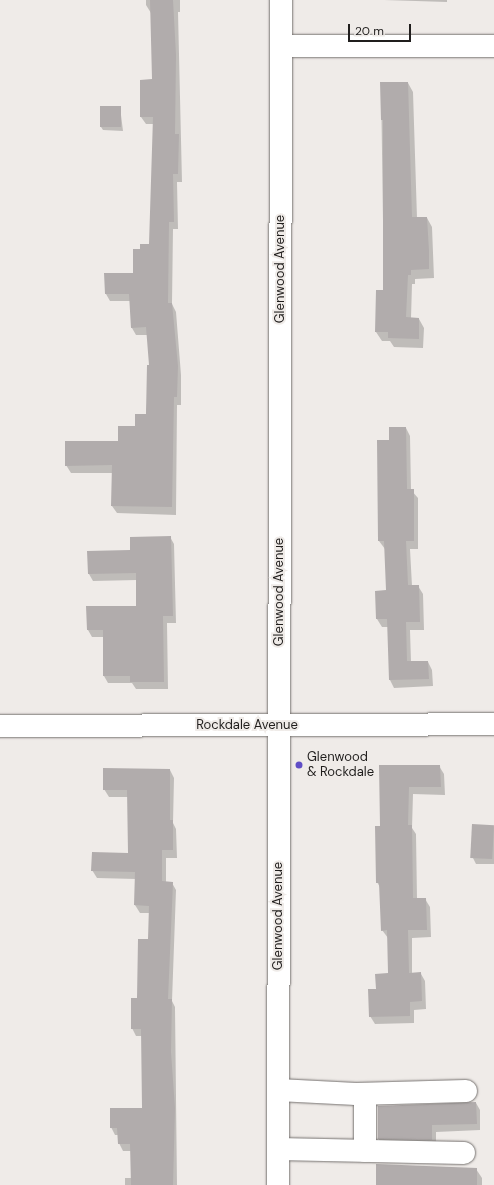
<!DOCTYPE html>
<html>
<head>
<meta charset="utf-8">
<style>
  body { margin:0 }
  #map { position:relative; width:494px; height:1185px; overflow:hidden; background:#efebe8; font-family:"DM Sans",sans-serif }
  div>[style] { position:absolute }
  .shadow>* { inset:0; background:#0003 }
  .building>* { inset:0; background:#b1acac; transform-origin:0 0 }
  .roads { filter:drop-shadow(0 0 1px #767270) drop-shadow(0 0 1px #767270) }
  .minor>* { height:22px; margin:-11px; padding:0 11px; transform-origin:11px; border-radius:11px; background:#fff }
  .dots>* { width:11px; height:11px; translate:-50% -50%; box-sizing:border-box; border:2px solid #efebe8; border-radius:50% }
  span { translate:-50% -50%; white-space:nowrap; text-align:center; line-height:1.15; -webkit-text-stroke:4px #efebe8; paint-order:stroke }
  .street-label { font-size:13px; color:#201e1d }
  .poi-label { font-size:13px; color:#201e1d }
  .left { translate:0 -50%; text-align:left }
  .scale { position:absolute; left:348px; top:24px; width:63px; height:18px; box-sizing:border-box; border:2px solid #201e1d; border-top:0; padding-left:5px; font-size:12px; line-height:14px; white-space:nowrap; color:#201e1d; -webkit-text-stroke:3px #efebe8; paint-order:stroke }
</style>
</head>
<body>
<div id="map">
  <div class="shadow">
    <i style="clip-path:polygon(146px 0,180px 0,180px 12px,178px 12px,182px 182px,177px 182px,178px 229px,173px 229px,172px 304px,176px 312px,181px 375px,181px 405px,177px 405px,176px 515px,117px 513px,112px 506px,113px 473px,71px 473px,66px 465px,119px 442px,146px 415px,150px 366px,148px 335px,136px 335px,132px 328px,130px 301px,110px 301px,106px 294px,134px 274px,141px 250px,150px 245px,154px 124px,146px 124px,141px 117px,153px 80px,151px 13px,146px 5px)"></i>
    <i style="clip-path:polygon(384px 0,447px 0,447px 2px)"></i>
    <i style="clip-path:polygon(381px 83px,408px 83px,413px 92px,417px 218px,427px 218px,432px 227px,434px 278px,415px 279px,415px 284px,412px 284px,411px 318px,419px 319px,424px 328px,423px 348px,394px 347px,390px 341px,382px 341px,376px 332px,384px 291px)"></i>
    <i style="clip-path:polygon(120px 107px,123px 131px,103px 130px,101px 127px)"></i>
    <i style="clip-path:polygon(406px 428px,410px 436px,411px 490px,418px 498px,418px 549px,410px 549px,412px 586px,418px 586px,423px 594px,424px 630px,410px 630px,411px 662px,428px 662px,432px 670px,433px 686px,394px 688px,390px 680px,388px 627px,382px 627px,377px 619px,387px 591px,385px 549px,379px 541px,390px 441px)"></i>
    <i style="clip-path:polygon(170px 537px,174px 544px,176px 623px,167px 623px,168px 689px,136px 689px,132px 683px,108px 683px,104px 676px,104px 637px,92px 637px,88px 630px,137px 607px,137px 580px,93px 581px,89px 574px,131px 551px)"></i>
    <i style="clip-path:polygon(380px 766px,439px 766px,444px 774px,445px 795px,413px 794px,412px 828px,416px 834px,417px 899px,425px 899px,430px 907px,431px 937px,412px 938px,412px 974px,421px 974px,425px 981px,426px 1009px,414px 1010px,414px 1023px,375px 1024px,370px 1016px,377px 990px,389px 974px,388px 938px,382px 930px,381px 889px,377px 882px,381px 827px)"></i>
    <i style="clip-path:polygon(170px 770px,174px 778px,173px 823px,176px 829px,177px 858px,166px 858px,166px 882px,172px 883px,176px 890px,172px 1001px,175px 1007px,177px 1185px,125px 1185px,125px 1178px,131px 1178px,131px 1151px,123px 1151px,119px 1143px,119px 1135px,115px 1135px,111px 1127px,143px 1109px,143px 1036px,136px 1036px,132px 1028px,149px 940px,150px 913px,140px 913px,135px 905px,136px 879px,97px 878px,92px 870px,129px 854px,128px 797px,109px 797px,104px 789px)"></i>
    <i style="clip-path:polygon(494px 826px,494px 864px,476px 864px,473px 858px)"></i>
    <i style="clip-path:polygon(476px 1103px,480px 1110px,480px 1130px,436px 1132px,436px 1146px,382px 1145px,378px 1138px)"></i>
    <i style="clip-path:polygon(476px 1169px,482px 1178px,482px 1185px,377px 1185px)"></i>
  </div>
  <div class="building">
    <i style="clip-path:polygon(150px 0,173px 0,176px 55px,175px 134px,179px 134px,178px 174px,173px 174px,174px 222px,169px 222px,168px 303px,172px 303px,178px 366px,177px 397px,174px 397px,172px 507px,111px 506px,112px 465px,65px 466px,65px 441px,118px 441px,118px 426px,135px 426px,135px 414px,146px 414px,147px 365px,149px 365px,146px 327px,131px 328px,129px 294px,105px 294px,104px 273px,133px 273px,133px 249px,140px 249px,140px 244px,149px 244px,153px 117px,140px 117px,140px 80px,152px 79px)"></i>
    <i style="clip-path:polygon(380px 82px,408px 82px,412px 217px,427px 217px,429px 251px,429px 269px,411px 270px,411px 275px,408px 275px,406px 317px,419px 318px,419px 339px,388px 338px,388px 332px,375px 332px,376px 290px,383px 290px,383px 120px,381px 120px)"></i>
    <i style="left:100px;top:106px;width:21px;height:21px"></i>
    <i style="clip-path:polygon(389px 427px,406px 427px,407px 489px,414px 489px,414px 541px,406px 541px,408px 585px,419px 585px,420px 622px,406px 622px,407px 661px,428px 661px,429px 679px,389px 680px,387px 619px,376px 619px,375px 591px,386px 590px,384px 541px,378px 541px,377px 440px,389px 440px)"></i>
    <i style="clip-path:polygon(171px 536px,173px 616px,163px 616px,164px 682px,130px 682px,130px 676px,103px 676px,103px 630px,87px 630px,86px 606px,136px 606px,136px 573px,88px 574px,87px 551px,130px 550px,130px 537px)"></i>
    <i style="clip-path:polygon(379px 765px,440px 765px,441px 787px,409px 787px,408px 825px,412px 825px,413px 898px,426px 898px,427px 930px,408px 930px,409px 973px,421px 972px,422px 1001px,410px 1002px,410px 1016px,369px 1017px,368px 989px,376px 989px,375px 974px,388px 973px,387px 930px,381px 931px,379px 883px,376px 883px,375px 826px,380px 826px)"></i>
    <i style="clip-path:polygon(103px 768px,170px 769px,170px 820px,173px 820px,173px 850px,162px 850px,162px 881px,173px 882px,168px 999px,172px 999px,171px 1052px,175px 1108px,173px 1185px,131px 1185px,130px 1144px,118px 1144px,117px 1128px,110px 1128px,110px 1108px,142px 1108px,141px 1029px,131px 1029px,131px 998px,137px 998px,138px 939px,148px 939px,149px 906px,134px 905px,135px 872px,91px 871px,92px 852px,128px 853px,127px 790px,103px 790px)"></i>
    <i style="left:472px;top:824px;width:22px;height:34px;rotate:3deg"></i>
    <i style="clip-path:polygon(476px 1102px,477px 1124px,432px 1125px,432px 1140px,378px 1139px,378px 1106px)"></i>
    <i style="clip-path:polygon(376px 1164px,477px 1168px,477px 1185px,376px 1185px)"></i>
  </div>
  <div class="roads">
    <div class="minor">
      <i style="left:281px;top:46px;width:213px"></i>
      <i style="left:0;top:726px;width:494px;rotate:-0.2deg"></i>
      <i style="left:278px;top:1090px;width:78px;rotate:2.9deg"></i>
      <i style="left:356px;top:1094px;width:110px;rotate:-1.6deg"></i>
      <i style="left:278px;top:1149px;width:186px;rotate:1.2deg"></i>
      <i style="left:365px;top:1151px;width:57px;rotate:-90deg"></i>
      <i style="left:278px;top:1185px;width:1185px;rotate:-89.85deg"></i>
    </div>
  </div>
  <div class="dots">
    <i style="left:299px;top:765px;background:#604ec6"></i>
  </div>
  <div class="street-label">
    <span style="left:280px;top:269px;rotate:-90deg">Glenwood Avenue</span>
    <span style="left:279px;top:592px;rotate:-90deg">Glenwood Avenue</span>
    <span style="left:247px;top:725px">Rockdale Avenue</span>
    <span style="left:278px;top:916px;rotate:-90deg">Glenwood Avenue</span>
  </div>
  <div class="poi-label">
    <span class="left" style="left:307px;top:765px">Glenwood<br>&amp; Rockdale</span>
  </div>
  <div class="scale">20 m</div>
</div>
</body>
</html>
